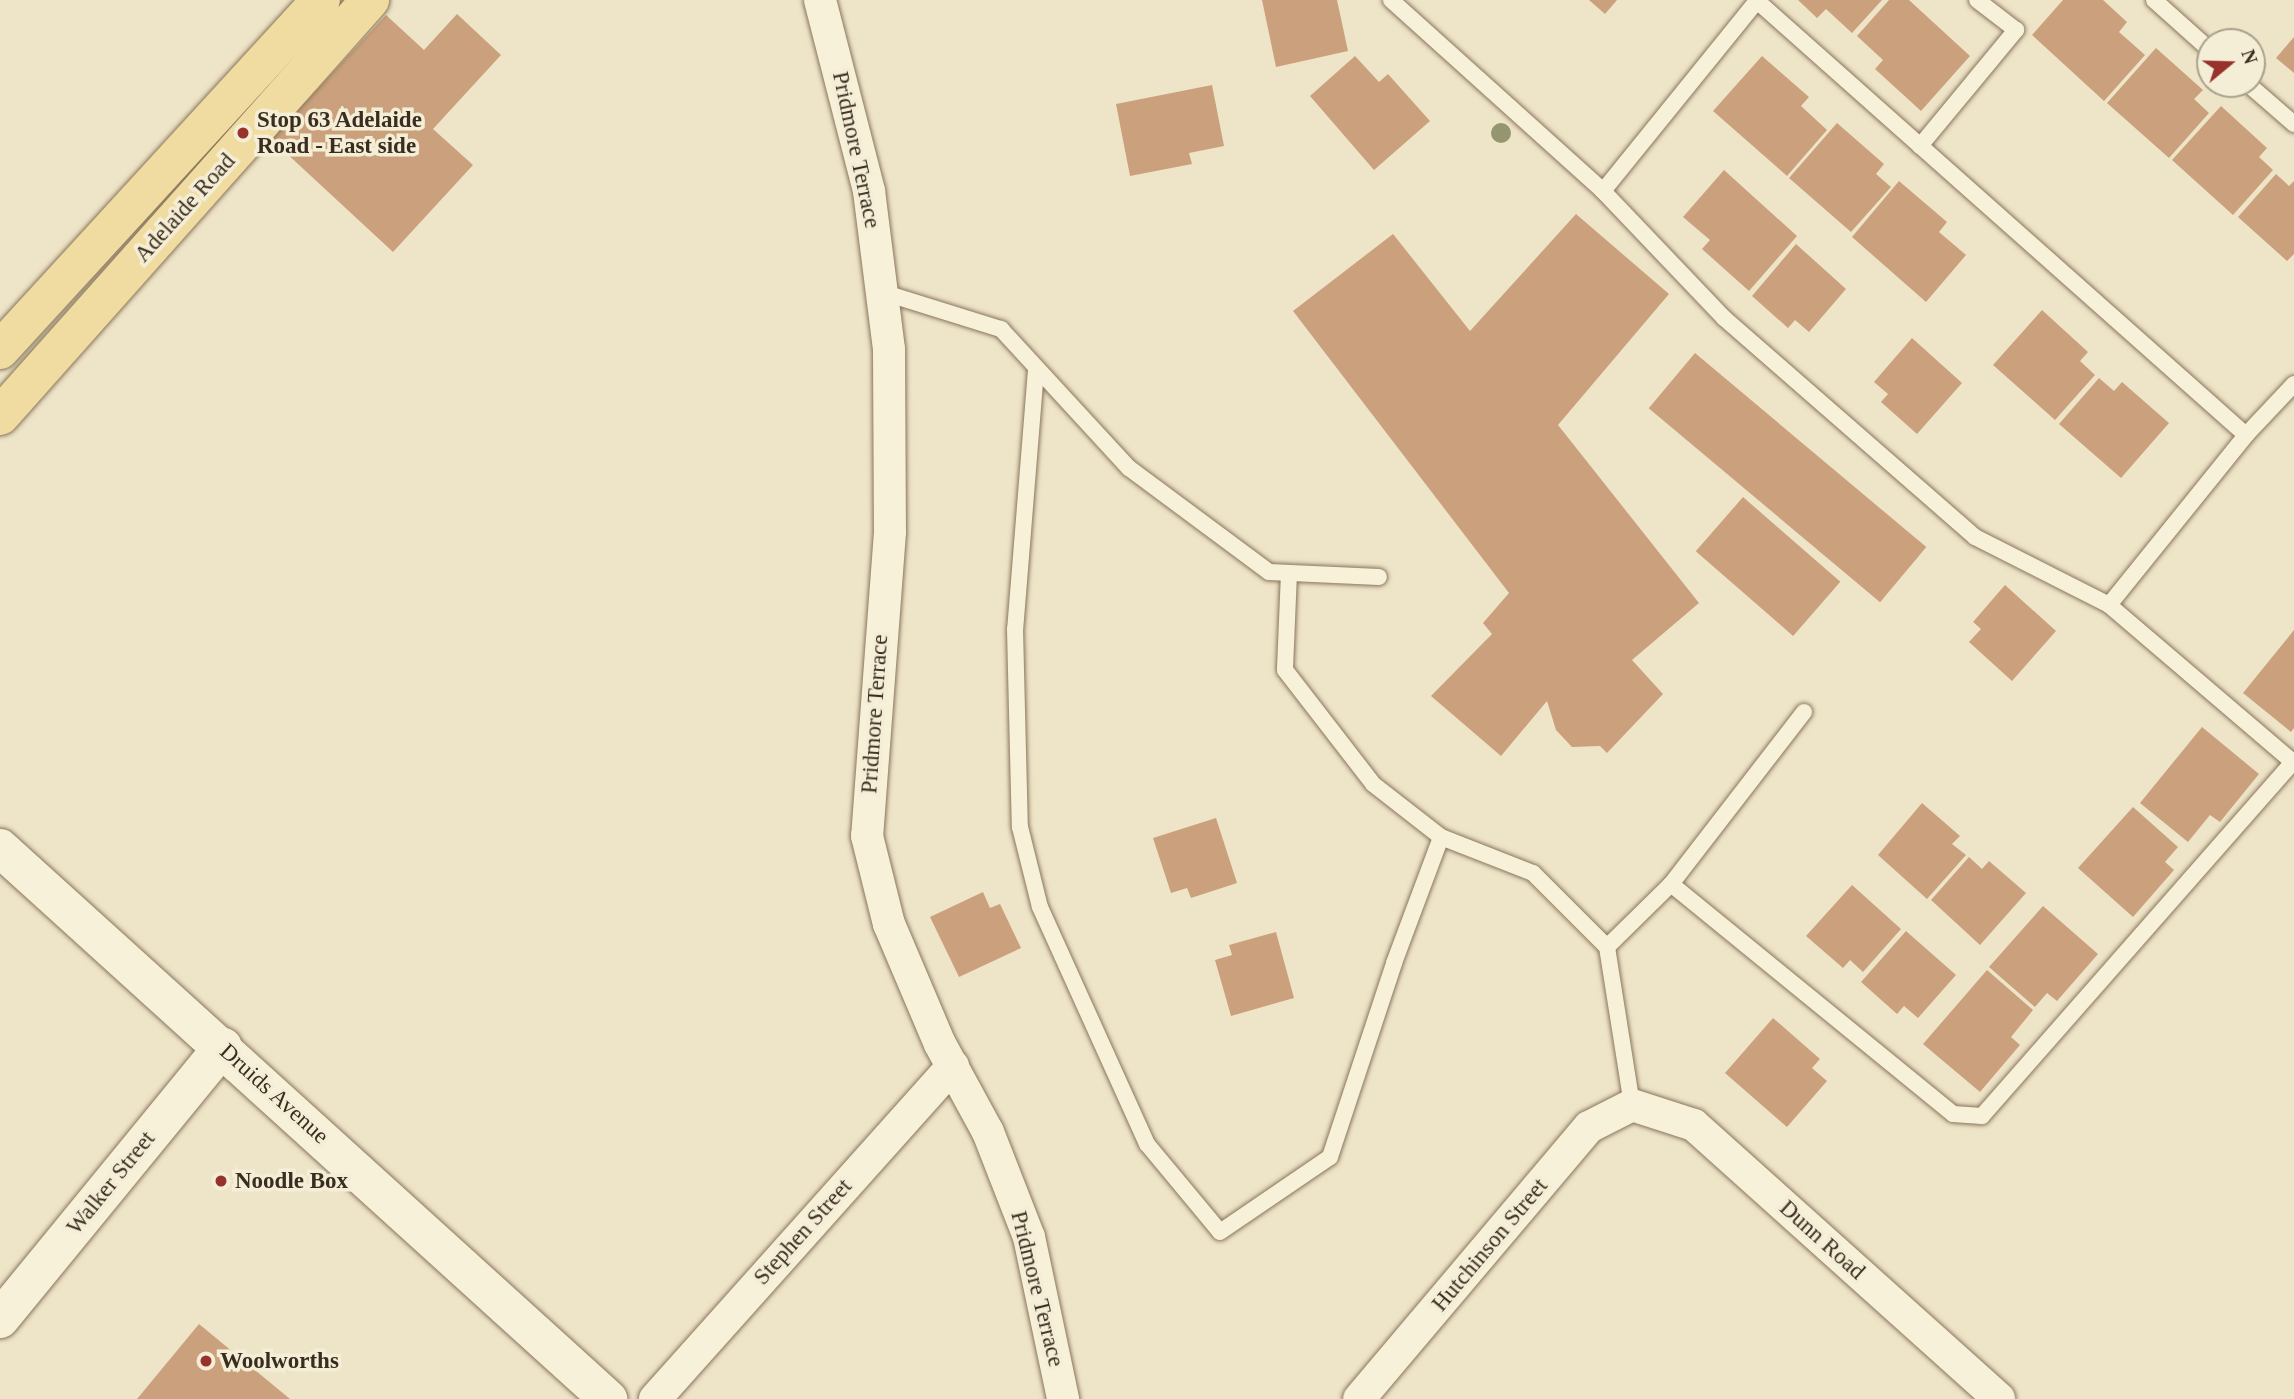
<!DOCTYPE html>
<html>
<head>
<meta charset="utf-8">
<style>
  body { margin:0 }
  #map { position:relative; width:2294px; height:1399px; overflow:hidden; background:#eee4c7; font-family:"Times New Roman",serif }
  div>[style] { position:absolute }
  .building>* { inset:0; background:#cba17d; transform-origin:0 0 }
  .roads { filter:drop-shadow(0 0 2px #89765c) drop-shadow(0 0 2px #89765c) }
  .service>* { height:16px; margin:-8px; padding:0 8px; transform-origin:8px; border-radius:8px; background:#f8f1da }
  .minor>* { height:32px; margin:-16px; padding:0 16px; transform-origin:16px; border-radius:16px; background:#f8f1da }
  .tertiary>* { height:38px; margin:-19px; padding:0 19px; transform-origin:19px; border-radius:19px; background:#f8f1da }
  .primary>* { height:38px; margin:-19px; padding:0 19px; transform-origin:19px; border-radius:19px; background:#f0dba0 }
  .trees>* { width:20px; height:20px; margin:-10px; border-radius:50%; background:#93966f }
  .dots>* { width:19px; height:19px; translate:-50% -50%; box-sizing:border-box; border:4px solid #f5eed6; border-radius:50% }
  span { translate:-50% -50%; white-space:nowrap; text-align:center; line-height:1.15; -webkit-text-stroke:7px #f5eed6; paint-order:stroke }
  .poi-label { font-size:23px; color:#3a2d20; font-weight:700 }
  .left { translate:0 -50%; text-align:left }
  .street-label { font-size:23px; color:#3a2d20 }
  .north { position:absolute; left:2196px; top:28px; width:70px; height:70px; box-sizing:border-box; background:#f5eed6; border:2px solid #aaa18d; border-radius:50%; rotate:71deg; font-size:19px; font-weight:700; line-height:28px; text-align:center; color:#3a2d20 }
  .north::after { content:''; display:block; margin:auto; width:24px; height:32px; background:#97322d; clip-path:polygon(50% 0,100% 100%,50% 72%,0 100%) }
</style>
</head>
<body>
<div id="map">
  <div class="building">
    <i style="clip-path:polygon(1262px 0,1337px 0,1348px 51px,1276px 67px)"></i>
    <i style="clip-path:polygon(1589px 0,1617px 0,1605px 14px)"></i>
    <i style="clip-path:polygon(1798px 0,1882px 0,1852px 33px,1826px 9px,1817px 18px)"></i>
    <i style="clip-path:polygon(1889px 0,1909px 0,1970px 56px,1921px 111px,1875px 69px,1883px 60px,1857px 36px)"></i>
    <i style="clip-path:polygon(2063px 0,2103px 0,2127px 22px,2119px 32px,2145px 55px,2104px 101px,2032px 35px)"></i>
    <i style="clip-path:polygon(457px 14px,501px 55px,433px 129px,473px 165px,393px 252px,271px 139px,386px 15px,424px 50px)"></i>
    <i style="clip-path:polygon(2294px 37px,2294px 73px,2276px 58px)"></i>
    <i style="clip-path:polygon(2156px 48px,2203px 90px,2194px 99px,2209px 113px,2169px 158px,2107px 103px)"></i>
    <i style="clip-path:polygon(1355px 56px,1379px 82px,1388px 74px,1430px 121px,1374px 170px,1310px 96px)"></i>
    <i style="clip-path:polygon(1762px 56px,1809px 97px,1801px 106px,1827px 130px,1787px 176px,1713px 111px)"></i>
    <i style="clip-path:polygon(1212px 85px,1224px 146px,1189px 153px,1192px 164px,1130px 176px,1116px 104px)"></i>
    <i style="clip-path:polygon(2221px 106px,2267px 148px,2259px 157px,2273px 170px,2233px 215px,2172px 160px)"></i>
    <i style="clip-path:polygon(1837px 123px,1884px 164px,1876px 174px,1891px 187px,1851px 232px,1789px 178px)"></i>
    <i style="clip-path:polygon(1724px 170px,1797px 236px,1749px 291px,1702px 249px,1710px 240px,1683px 217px)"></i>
    <i style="clip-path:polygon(2276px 174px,2289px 186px,2294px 181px,2294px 254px,2287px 261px,2238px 217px)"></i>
    <i style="clip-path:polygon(1899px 181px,1947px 222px,1939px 232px,1966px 255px,1926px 302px,1852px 237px)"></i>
    <i style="clip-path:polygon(1576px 214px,1669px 294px,1558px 425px,1699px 603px,1632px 660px,1663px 694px,1607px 753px,1600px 746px,1572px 747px,1556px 730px,1547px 701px,1501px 756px,1431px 696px,1492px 634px,1483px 623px,1509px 593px,1293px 311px,1393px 234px,1470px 331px)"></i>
    <i style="clip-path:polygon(1796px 244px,1846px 289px,1809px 332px,1795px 320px,1788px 328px,1752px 296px)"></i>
    <i style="clip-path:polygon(2042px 310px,2088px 352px,2080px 361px,2095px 375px,2055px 420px,1993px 365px)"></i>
    <i style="clip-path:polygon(1912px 338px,1962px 383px,1917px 434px,1881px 402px,1888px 394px,1874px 382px)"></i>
    <i style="left:1695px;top:353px;width:302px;height:72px;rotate:40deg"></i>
    <i style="clip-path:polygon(2099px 378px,2114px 391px,2122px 382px,2169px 423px,2121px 478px,2059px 424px)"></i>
    <i style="left:1743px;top:497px;width:129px;height:72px;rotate:41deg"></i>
    <i style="clip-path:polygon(2005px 585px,2056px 631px,2012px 681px,1969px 642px,1981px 629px,1973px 622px)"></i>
    <i style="clip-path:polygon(2294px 630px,2294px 728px,2291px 732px,2243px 693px)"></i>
    <i style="clip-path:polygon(2202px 727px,2259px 774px,2220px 822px,2210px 815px,2188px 842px,2140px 803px)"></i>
    <i style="clip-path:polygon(1922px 803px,1960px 836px,1952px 844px,1966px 855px,1927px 899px,1878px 855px)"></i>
    <i style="clip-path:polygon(2133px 807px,2178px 847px,2165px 862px,2174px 870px,2133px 917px,2078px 868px)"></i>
    <i style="clip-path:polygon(1216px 818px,1237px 883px,1191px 898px,1187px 888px,1171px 893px,1153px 838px)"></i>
    <i style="clip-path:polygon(1969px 857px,1982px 869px,1989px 861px,2026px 893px,1980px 945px,1931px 900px)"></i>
    <i style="clip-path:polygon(1852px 885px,1901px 929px,1863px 972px,1850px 960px,1843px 968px,1806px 936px)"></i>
    <i style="clip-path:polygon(983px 892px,990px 908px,1000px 904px,1021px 948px,959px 977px,930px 917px)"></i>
    <i style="clip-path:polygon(2043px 906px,2098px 954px,2057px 1001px,2047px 993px,2035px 1007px,1989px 967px)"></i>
    <i style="clip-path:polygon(1906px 931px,1956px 975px,1918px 1018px,1904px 1006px,1897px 1014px,1861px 982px)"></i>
    <i style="clip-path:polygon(1276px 932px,1294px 998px,1231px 1016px,1215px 960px,1232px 955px,1229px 945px)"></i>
    <i style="clip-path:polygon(1987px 970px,2033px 1010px,2011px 1037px,2020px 1045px,1980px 1092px,1923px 1044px)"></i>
    <i style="clip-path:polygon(1773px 1018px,1820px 1059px,1812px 1068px,1827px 1081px,1787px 1127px,1725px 1073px)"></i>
    <i style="clip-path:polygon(199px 1324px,290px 1399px,137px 1399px)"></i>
  </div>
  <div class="roads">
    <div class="service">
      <i style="left:1391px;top:0;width:285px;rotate:42deg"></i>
      <i style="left:1603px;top:191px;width:175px;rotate:46.4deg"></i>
      <i style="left:1724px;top:318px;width:333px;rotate:41.1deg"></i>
      <i style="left:1975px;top:537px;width:150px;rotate:26.9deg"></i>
      <i style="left:2109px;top:605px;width:242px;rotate:40.5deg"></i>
      <i style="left:1756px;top:0;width:655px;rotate:41.6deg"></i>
      <i style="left:2154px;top:0;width:75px;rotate:41.8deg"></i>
      <i style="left:2248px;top:84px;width:61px;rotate:41deg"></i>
      <i style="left:1920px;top:146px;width:151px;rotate:-50.4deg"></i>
      <i style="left:2016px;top:30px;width:49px;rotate:-142.4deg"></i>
      <i style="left:1603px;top:191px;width:245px;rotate:-51deg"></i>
      <i style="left:882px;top:292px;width:125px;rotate:17.3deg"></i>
      <i style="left:1001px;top:329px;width:189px;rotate:47.4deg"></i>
      <i style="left:1129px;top:468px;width:174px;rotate:36.6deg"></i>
      <i style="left:1269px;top:572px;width:110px;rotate:2.6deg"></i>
      <i style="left:1036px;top:370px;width:260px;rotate:94.6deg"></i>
      <i style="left:1015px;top:629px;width:198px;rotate:88.6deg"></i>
      <i style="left:1020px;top:827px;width:82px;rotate:76deg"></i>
      <i style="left:1040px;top:907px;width:260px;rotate:65.7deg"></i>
      <i style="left:1147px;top:1144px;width:114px;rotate:50.3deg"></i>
      <i style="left:1220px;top:1232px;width:133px;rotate:-34.3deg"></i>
      <i style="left:1330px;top:1157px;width:204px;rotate:-71.7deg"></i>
      <i style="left:1394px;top:963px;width:134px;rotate:-69.5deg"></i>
      <i style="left:1289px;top:573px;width:97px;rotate:92.4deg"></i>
      <i style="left:1285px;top:670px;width:144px;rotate:52.3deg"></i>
      <i style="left:1373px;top:784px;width:86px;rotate:37.9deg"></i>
      <i style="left:1441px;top:837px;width:99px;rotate:21.4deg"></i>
      <i style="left:1533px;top:873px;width:105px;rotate:45deg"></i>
      <i style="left:2109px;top:605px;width:218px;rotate:-51.1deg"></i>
      <i style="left:2246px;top:435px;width:70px;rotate:-46.7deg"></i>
      <i style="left:1804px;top:712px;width:217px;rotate:127.7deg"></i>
      <i style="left:1671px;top:884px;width:364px;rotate:39.2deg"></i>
      <i style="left:1953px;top:1114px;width:29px;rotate:4deg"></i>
      <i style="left:1982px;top:1116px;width:473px;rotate:-48.7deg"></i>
      <i style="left:1632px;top:1105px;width:160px;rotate:-99deg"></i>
      <i style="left:1607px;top:947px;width:90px;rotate:-44.5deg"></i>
    </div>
    <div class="minor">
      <i style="left:820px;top:0;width:197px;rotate:75.6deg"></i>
      <i style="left:869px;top:191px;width:159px;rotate:82.8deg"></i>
      <i style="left:889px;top:349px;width:183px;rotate:89.7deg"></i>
      <i style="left:890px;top:532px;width:305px;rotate:94.3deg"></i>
      <i style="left:867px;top:836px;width:91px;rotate:76deg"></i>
      <i style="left:889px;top:924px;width:130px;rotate:67deg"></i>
      <i style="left:940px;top:1044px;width:100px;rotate:61.4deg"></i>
      <i style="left:988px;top:1132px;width:113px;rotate:68.7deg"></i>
      <i style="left:1029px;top:1237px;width:166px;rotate:78.1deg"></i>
      <i style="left:655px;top:1399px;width:447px;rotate:-48.2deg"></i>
      <i style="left:1359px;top:1399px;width:356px;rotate:-49.8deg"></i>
      <i style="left:1589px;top:1127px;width:48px;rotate:-27.1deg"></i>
      <i style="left:1632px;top:1105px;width:65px;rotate:17.9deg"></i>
      <i style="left:1694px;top:1125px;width:410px;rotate:41.9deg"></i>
    </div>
    <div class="tertiary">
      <i style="left:0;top:848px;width:821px;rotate:42.18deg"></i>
      <i style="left:0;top:1319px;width:352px;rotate:-50.7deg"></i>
    </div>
    <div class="primary">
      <i style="left:0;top:350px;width:475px;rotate:-47.5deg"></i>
      <i style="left:0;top:416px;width:557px;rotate:-48.35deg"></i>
    </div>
  </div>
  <div class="trees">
    <i style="left:1501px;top:133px"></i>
  </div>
  <div class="dots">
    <i style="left:243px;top:133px;background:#97322d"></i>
    <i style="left:221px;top:1181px;background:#97322d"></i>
    <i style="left:206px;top:1361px;background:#97322d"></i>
  </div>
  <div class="poi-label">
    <span class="left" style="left:257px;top:133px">Stop 63 Adelaide<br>Road - East side</span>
    <span class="left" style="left:235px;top:1181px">Noodle Box</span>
    <span class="left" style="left:220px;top:1361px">Woolworths</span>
  </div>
  <div class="street-label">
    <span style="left:856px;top:150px;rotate:78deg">Pridmore Terrace</span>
    <span style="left:185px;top:208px;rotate:-48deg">Adelaide Road</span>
    <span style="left:875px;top:714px;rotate:-86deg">Pridmore Terrace</span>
    <span style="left:274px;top:1094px;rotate:42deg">Druids Avenue</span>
    <span style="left:111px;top:1183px;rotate:-51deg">Walker Street</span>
    <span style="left:803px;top:1232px;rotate:-48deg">Stephen Street</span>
    <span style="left:1822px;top:1240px;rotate:42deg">Dunn Road</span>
    <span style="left:1490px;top:1245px;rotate:-50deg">Hutchinson Street</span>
    <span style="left:1037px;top:1289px;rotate:76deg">Pridmore Terrace</span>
  </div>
  <div class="north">N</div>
</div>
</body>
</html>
